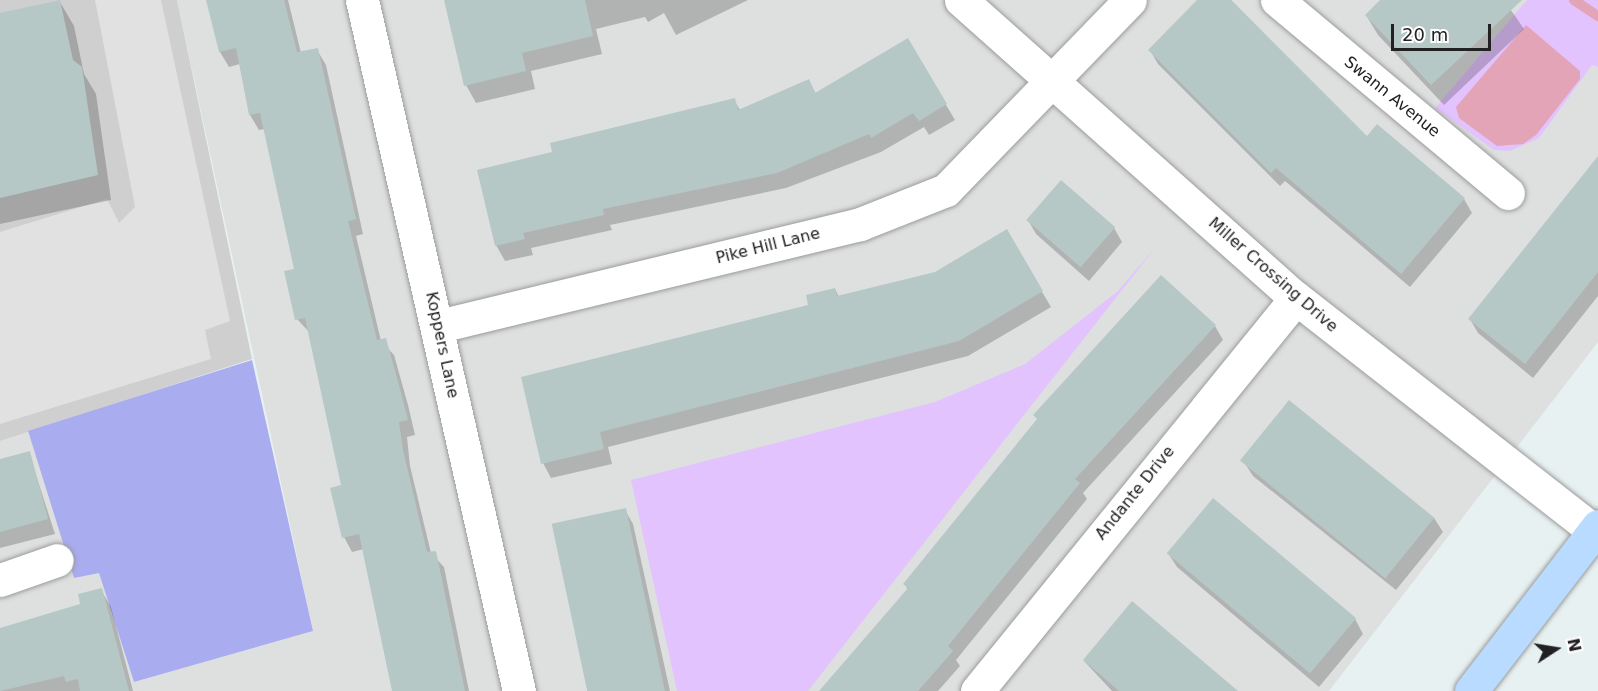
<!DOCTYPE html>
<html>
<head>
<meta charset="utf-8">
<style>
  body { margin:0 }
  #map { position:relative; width:1598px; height:691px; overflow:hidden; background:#e8f1f2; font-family:"DejaVu Sans",sans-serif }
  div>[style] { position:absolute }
  .residential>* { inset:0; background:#dee0df }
  .religious>* { inset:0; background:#cfcfcf }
  .grass>* { inset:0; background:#aaacf0 }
  .park>* { inset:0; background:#e3c3fe }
  .parking>* { inset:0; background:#e1e1e1 }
  .water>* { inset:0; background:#e3a4b8 }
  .shadow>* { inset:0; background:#0003 }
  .stream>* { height:10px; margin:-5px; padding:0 5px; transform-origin:5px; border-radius:5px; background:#e3a4b8 }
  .building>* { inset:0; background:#b6c8c6; transform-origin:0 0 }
  .roads { filter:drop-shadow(0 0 2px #9b9b9b) drop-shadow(0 0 2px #9b9b9b) }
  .minor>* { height:33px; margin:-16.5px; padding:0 16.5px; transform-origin:16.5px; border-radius:16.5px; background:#fff }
  .tertiary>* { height:33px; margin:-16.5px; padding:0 16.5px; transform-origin:16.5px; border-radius:16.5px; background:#fff }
  .secondary>* { height:33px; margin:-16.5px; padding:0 16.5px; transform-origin:16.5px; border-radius:16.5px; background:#b9dbff }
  span { translate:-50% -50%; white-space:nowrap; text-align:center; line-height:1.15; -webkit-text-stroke:4.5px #fff; paint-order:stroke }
  .street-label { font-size:16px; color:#212121 }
  .north { position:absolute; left:1526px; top:619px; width:60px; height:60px; -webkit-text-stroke:4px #fff; paint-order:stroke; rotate:78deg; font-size:16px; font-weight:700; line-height:24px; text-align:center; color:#212121 }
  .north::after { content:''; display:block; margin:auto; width:21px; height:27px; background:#212121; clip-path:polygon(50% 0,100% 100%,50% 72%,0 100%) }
  .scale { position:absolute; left:1391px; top:24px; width:100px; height:27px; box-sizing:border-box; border:3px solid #212121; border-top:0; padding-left:8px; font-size:18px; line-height:21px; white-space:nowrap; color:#212121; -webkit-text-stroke:4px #fff; paint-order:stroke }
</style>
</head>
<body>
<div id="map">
  <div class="residential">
    <i style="clip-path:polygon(177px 0,1598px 0,1598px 342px,1329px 691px,0 691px,0 441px,28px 431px,74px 577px,99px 572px,134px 682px,313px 631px)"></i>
  </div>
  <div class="religious">
    <i style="clip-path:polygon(0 0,177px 0,252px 359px,0 441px)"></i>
  </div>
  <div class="grass">
    <i style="clip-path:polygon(252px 360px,313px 631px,134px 682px,99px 573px,74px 578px,28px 431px)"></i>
  </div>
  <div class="park">
    <i style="clip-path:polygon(1527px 0,1598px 0,1598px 67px,1592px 65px,1539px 138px,1510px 151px,1494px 150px,1435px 108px)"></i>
    <i style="clip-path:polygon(1158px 244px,808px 691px,677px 691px,631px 480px,935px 402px,1025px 364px,1118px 291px)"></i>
  </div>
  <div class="parking">
    <i style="clip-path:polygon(95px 0,161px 0,230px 321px,205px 330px,211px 359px,0 424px,0 232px,107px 199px,119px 223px,135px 207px)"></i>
  </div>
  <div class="water">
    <i style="clip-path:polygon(1526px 25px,1580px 71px,1580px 79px,1536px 135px,1523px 144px,1497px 146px,1459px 118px,1456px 107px)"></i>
  </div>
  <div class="shadow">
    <i style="clip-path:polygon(208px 0,288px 0,301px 53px,317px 50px,326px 65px,363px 234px,356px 236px,381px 341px,394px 355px,408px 405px,415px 435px,407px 437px,410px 466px,431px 553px,444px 567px,469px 691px,393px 691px,364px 549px,352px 552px,344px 537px,343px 487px,310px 333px,297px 319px,296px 270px,265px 129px,259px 130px,250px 115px,240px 64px,229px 67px,220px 52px)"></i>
    <i style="clip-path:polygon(449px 0,748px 0,676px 35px,664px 13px,648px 22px,645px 17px,596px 29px,602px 54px,531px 71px,535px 89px,476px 103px,466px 85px)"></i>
    <i style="clip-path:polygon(1199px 0,1231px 0,1367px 138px,1464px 199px,1472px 213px,1410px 287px,1285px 181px,1280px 186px,1158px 64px,1150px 50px)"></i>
    <i style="clip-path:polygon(1382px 0,1504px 0,1524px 29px,1444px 105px,1378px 35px,1366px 15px)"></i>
    <i style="clip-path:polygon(60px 2px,74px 26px,84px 74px,96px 94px,111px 200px,0 224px,0 14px)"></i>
    <i style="clip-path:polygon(907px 40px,955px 120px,929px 135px,924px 127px,881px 152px,786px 188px,610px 225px,612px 230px,531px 248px,533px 255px,505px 261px,496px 245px,553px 153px,734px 100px,740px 110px,809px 81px,816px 94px)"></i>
    <i style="clip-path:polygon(1598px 159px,1598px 296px,1533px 378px,1478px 333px,1470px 319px)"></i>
    <i style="clip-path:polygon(1028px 220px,1114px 228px,1122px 242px,1089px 281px,1036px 234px)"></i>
    <i style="clip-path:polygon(1006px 231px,1051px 307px,968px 356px,608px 447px,612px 464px,551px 478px,543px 463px,835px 289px,839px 297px,936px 274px)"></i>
    <i style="clip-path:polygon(1215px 326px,1223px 340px,1083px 493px,1087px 499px,956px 660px,960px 666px,938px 691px,821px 691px,908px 590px,905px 584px,1038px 420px,1035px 415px)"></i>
    <i style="clip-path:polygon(29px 453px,55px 534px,0 548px,0 460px)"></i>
    <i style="clip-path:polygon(1244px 462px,1434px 518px,1443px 532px,1396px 590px,1253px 476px)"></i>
    <i style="clip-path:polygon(625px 510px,633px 524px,670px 691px,590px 691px)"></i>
    <i style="clip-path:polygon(1168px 553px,1355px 619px,1363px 634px,1319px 687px,1177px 567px)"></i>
    <i style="clip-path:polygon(101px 590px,111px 607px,133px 691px,0 691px,0 631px,82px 605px)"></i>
    <i style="clip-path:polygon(1084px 661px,1235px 691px,1112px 691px)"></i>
  </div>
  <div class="stream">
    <i style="left:1574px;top:0;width:29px;rotate:34deg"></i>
  </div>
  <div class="building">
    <i style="clip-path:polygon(60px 0,73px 60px,82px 67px,98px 175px,0 198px,0 13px)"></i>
    <i style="clip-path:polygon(206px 0,284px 0,297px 52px,318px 48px,356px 219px,348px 221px,377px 340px,386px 338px,400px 389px,408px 420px,399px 422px,403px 450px,427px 552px,436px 551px,465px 691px,392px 691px,359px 534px,342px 538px,330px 488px,341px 485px,305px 318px,295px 320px,284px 271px,294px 269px,260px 113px,249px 115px,236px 48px,219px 52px)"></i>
    <i style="clip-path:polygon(444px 0,585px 0,593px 36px,522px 53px,526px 71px,464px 86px)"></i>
    <i style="clip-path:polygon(1197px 0,1231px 0,1367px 136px,1377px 124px,1465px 198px,1401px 274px,1276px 168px,1271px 173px,1148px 50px)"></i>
    <i style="clip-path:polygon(1380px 0,1522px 0,1431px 85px,1365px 15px)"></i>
    <i style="clip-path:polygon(908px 38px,947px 104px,919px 121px,913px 113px,871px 138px,869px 134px,777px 173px,603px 209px,604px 215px,523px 233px,525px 239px,495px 246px,477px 170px,552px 152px,550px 143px,735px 98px,738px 110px,809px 79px,815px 93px)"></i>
    <i style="clip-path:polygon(1598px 156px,1598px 272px,1525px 364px,1468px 319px)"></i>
    <i style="left:1061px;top:180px;width:72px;height:53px;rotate:41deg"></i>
    <i style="clip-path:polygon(1007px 229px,1043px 291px,959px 341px,600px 432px,604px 449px,541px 464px,521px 377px,808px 305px,806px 295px,835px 288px,837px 296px,935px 272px)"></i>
    <i style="clip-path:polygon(1161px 275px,1216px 325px,1075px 479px,1080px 483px,948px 646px,953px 651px,918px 691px,819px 691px,908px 588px,903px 584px,1037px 419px,1033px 415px)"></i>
    <i style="left:1289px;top:400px;width:187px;height:78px;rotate:39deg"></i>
    <i style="clip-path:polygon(30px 451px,48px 519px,0 532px,0 459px)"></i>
    <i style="left:1213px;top:498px;width:187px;height:72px;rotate:40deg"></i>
    <i style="left:626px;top:508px;width:187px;height:76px;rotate:78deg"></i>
    <i style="clip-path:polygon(102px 588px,129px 691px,80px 691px,78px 679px,66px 682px,64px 676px,0 691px,0 628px,80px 604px,78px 594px)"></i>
    <i style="clip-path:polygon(1132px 601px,1238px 691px,1119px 691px,1083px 660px)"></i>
  </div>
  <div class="roads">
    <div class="minor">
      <i style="left:362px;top:0;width:709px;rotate:77.2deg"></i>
      <i style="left:1277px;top:0;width:301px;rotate:39.9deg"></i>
      <i style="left:439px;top:326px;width:433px;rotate:-13.6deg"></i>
      <i style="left:860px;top:224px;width:92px;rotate:-21.6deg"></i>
      <i style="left:946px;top:190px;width:264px;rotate:-45.9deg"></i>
      <i style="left:0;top:580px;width:60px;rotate:-19.3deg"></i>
      <i style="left:977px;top:691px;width:506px;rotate:-50.93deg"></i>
    </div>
    <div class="tertiary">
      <i style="left:961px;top:0;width:448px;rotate:41.7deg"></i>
      <i style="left:1296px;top:298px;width:383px;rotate:38deg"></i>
    </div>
    <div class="secondary">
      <i style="left:1471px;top:691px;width:208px;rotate:-52.4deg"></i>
    </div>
  </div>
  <div class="street-label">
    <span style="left:1392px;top:97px;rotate:39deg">Swann Avenue</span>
    <span style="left:768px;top:246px;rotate:-14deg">Pike Hill Lane</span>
    <span style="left:1273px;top:275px;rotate:41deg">Miller Crossing Drive</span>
    <span style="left:442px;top:345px;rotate:78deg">Koppers Lane</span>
    <span style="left:1135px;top:493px;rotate:-51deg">Andante Drive</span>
  </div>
  <div class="north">N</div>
  <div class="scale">20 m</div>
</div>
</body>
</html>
